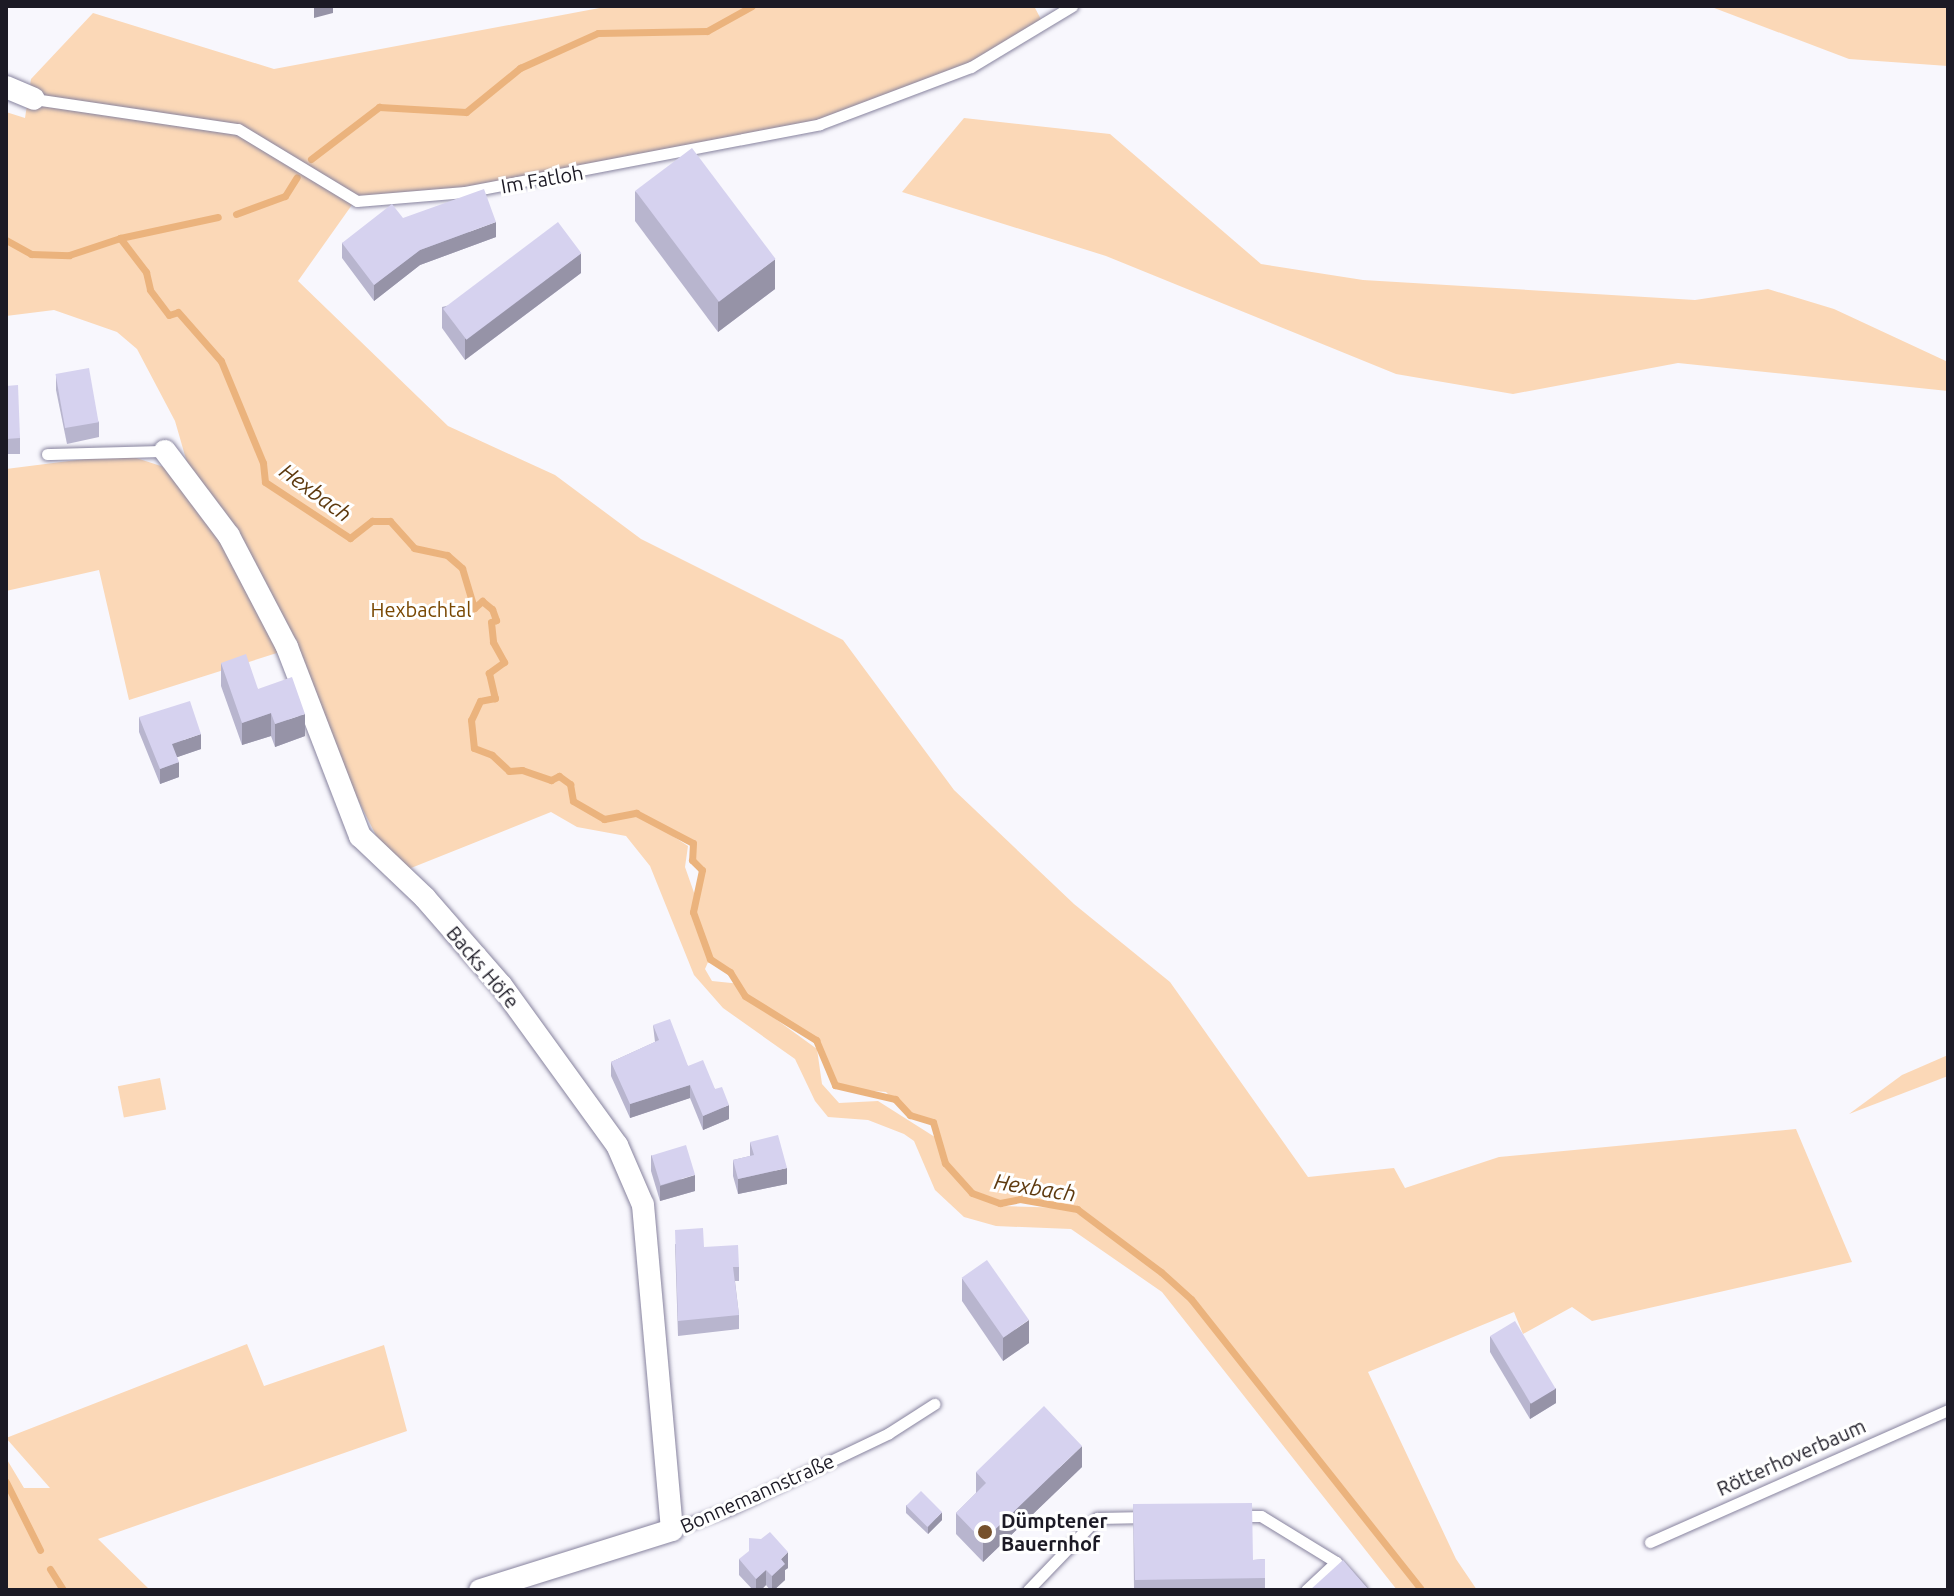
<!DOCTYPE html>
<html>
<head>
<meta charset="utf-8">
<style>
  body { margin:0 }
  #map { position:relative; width:1954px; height:1596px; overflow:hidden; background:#f8f7fd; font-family:Ubuntu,sans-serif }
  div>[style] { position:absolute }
  .green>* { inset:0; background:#fbd8b7; transform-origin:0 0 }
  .stream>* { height:7px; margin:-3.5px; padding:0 3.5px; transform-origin:3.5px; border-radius:3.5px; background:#ebb37d }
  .roads { filter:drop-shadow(0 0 2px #87839e) drop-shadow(0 0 2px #87839e) }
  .lane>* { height:11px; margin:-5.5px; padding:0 5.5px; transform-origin:5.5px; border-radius:5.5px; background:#fff }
  .street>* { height:22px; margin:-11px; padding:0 11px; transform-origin:11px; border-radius:11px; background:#fff }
  .wall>* { inset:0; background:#b8b5ce }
  .shaded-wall>* { inset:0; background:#9693a7 }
  .building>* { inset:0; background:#d6d2ef; transform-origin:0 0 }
  .dots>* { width:22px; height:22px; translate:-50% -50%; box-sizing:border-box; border:4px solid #fff; border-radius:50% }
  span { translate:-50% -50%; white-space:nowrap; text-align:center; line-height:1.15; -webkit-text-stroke:6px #fff; paint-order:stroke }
  .street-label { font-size:20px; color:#1c1a25 }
  .park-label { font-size:20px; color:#784600 }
  .poi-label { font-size:20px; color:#1c1a25; font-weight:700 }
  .left { translate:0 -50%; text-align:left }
  .water-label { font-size:22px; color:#5e3a0f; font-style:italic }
  .frame { position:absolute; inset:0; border:8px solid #1c1a25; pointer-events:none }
</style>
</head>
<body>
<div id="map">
  <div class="green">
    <i style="clip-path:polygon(evenodd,610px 6px,1034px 6px,1044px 25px,971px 65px,822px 122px,465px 190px,354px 202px,298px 281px,448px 426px,555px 475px,641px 539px,843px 640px,954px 790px,1074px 904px,1170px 982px,1308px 1177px,1394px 1168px,1405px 1188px,1499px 1157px,1796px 1129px,1852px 1262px,1592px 1321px,1572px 1307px,1523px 1334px,1514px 1312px,1368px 1372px,1456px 1559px,1477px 1590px,1397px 1590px,1162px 1292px,1071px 1229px,996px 1226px,964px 1217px,935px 1190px,914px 1141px,904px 1134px,868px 1120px,828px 1117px,815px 1101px,795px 1059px,723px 1008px,694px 975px,650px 866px,626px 836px,577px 827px,551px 812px,406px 870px,386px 855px,188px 466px,175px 421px,137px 349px,117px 332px,54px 310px,6px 316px,6px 112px,25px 118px,31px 79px,93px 13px,274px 69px,610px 6px,662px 829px,690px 843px,693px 859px,703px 870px,698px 904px,685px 867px,688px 846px,662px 829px,610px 6px,709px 960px,727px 967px,741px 984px,712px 981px,705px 969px,709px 960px,610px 6px,748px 999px,815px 1039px,838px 1088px,886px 1092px,907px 1115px,933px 1120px,938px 1139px,878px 1101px,839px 1103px,822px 1084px,817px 1049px,748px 999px,610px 6px,972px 1194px,1002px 1202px,1053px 1202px,1079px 1209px,1104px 1228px,1067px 1208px,1001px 1206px,972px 1194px)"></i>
    <i style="clip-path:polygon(1709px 6px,1948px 6px,1948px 66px,1849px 59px)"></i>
    <i style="clip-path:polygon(964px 118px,1110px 134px,1261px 264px,1363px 280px,1695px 300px,1768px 289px,1834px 309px,1948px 362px,1948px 391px,1678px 363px,1513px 394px,1396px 374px,1106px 256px,902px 192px)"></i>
    <i style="clip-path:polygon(124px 454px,164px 467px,223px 540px,280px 652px,129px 700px,99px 570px,6px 591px,6px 469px)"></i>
    <i style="clip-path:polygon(1948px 1055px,1948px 1076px,1849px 1114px,1902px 1075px)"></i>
    <i style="left:160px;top:1078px;width:32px;height:43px;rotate:79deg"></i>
    <i style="clip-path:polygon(247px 1344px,264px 1386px,384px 1345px,407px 1431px,98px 1539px,150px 1590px,6px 1590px,6px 1458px,24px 1488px,50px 1488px,6px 1438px)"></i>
  </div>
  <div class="stream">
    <i style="left:311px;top:159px;width:86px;rotate:-37.4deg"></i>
    <i style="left:379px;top:107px;width:87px;rotate:3.3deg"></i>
    <i style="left:466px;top:112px;width:70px;rotate:-39.2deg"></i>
    <i style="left:520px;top:68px;width:85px;rotate:-24.2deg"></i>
    <i style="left:598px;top:33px;width:109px;rotate:-1.1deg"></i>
    <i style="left:707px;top:31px;width:51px;rotate:-29.1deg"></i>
    <i style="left:236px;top:214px;width:52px;rotate:-20.2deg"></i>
    <i style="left:285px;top:196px;width:22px;rotate:-58deg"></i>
    <i style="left:120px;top:238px;width:100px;rotate:-12.1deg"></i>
    <i style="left:6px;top:240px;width:29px;rotate:29deg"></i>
    <i style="left:31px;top:254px;width:38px;rotate:2deg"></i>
    <i style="left:69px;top:255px;width:54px;rotate:-18.4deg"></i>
    <i style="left:120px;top:238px;width:43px;rotate:52.6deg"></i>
    <i style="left:146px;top:272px;width:18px;rotate:77deg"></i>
    <i style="left:150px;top:290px;width:31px;rotate:53deg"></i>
    <i style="left:169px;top:315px;width:9px;rotate:-18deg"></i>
    <i style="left:178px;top:312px;width:65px;rotate:48.7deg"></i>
    <i style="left:221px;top:361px;width:110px;rotate:67.6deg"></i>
    <i style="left:263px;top:463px;width:19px;rotate:84deg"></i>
    <i style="left:265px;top:482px;width:102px;rotate:33.4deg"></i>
    <i style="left:350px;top:538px;width:28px;rotate:-38deg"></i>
    <i style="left:372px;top:521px;width:18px"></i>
    <i style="left:390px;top:521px;width:36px;rotate:48deg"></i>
    <i style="left:414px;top:548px;width:34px;rotate:12deg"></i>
    <i style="left:447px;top:555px;width:20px;rotate:41deg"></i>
    <i style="left:462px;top:568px;width:42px;rotate:73.3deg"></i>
    <i style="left:474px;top:608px;width:11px;rotate:-41deg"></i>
    <i style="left:482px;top:601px;width:13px;rotate:39deg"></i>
    <i style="left:492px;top:609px;width:12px;rotate:70deg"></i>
    <i style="left:496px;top:620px;width:5px;rotate:158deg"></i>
    <i style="left:491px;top:622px;width:20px;rotate:84deg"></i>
    <i style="left:493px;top:642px;width:23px;rotate:61deg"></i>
    <i style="left:504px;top:662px;width:19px;rotate:144deg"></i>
    <i style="left:489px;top:673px;width:26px;rotate:77deg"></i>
    <i style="left:495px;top:698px;width:15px;rotate:169deg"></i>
    <i style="left:480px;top:701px;width:21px;rotate:115deg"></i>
    <i style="left:471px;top:720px;width:28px;rotate:84deg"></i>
    <i style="left:474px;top:748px;width:19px;rotate:21deg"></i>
    <i style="left:492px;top:755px;width:23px;rotate:43deg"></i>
    <i style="left:509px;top:771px;width:13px;rotate:-4deg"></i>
    <i style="left:522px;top:770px;width:31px;rotate:19deg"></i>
    <i style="left:551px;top:780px;width:9px;rotate:-27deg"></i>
    <i style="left:559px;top:776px;width:14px;rotate:36deg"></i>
    <i style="left:570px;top:784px;width:17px;rotate:80deg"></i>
    <i style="left:573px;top:801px;width:36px;rotate:30deg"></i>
    <i style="left:604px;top:819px;width:33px;rotate:-11deg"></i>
    <i style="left:636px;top:813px;width:64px;rotate:27.8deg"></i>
    <i style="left:693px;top:843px;width:17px;rotate:93deg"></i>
    <i style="left:692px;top:860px;width:14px;rotate:45deg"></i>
    <i style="left:702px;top:870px;width:43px;rotate:102.1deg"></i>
    <i style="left:693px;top:912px;width:50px;rotate:70.1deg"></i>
    <i style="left:710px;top:959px;width:24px;rotate:33deg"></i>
    <i style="left:730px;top:972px;width:28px;rotate:58deg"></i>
    <i style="left:745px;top:996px;width:84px;rotate:31.8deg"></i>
    <i style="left:816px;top:1040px;width:49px;rotate:67.1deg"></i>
    <i style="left:835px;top:1085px;width:62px;rotate:13.1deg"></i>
    <i style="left:895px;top:1099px;width:22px;rotate:47deg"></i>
    <i style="left:910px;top:1115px;width:24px;rotate:17deg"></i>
    <i style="left:933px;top:1122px;width:43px;rotate:73.7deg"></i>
    <i style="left:945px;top:1163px;width:40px;rotate:48deg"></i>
    <i style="left:972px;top:1193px;width:30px;rotate:20deg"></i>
    <i style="left:1000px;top:1203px;width:20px;rotate:-11deg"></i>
    <i style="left:1020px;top:1199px;width:58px;rotate:10deg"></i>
    <i style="left:1077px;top:1209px;width:105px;rotate:36.9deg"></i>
    <i style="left:1161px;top:1272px;width:40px;rotate:42deg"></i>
    <i style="left:1191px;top:1299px;width:369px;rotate:51.6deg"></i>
    <i style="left:6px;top:1482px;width:76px;rotate:63.4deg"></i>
    <i style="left:50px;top:1569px;width:25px;rotate:58deg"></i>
  </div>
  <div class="roads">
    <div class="lane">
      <i style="left:34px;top:99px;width:206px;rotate:8.4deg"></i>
      <i style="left:238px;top:129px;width:139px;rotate:31.2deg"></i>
      <i style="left:357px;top:201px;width:108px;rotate:-4.8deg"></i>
      <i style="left:465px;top:192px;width:361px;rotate:-10.8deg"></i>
      <i style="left:820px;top:124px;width:161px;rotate:-20.7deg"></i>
      <i style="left:971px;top:67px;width:118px;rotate:-31.1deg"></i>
      <i style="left:47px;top:454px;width:118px;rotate:-1.5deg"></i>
      <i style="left:1238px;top:1516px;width:23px"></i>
      <i style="left:1261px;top:1516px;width:88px;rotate:31.5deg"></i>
      <i style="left:1336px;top:1562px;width:38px;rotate:48deg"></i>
      <i style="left:672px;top:1530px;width:62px;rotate:-19.9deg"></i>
      <i style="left:730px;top:1509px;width:176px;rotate:-25.5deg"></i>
      <i style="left:889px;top:1433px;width:54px;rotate:-32.8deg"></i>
      <i style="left:1650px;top:1542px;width:326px;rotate:-23.9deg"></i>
      <i style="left:1028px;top:1590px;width:100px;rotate:-46.2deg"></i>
      <i style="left:1097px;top:1518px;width:51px;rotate:-1.1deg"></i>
      <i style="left:1306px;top:1590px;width:41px;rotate:-43deg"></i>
    </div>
    <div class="street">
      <i style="left:6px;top:87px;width:30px;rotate:23deg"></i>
      <i style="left:165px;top:451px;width:106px;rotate:53deg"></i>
      <i style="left:229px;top:536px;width:125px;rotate:62.4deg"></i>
      <i style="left:287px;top:647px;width:203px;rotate:68.9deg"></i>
      <i style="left:360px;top:836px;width:90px;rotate:43.6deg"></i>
      <i style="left:425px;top:898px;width:116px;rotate:48.9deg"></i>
      <i style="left:501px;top:985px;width:198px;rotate:54.1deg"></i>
      <i style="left:617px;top:1145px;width:65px;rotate:66.6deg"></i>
      <i style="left:643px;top:1205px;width:326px;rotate:84.9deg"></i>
      <i style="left:672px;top:1530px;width:201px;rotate:162.6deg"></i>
    </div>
  </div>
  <div class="wall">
    <i style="clip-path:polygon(635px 191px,775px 289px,718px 332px,635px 221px)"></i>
    <i style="clip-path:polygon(403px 218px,496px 237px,420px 265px,374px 301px,342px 258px,342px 243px)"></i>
    <i style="clip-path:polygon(581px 273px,465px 360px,442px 328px,442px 307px)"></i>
    <i style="clip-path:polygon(56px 375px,99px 422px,99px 437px,67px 444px,56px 390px)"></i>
    <i style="clip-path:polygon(6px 386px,20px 438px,20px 454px,6px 454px)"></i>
    <i style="clip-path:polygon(221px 663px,258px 689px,305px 736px,275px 747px,271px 736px,242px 745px,221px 686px)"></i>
    <i style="clip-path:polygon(139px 717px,201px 749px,177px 757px,179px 777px,160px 784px,139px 732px)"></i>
    <i style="clip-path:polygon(653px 1025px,688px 1066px,715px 1089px,729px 1119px,703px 1130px,690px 1098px,630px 1118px,611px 1076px,611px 1062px,655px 1042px)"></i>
    <i style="clip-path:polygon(750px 1142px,787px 1184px,738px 1194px,733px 1176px,733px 1160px,750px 1156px)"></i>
    <i style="clip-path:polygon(651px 1155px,695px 1191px,660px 1201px,651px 1171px)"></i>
    <i style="clip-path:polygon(675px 1244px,704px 1247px,739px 1267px,739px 1281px,735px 1281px,739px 1315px,739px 1329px,678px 1336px)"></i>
    <i style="clip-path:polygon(962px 1278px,1029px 1343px,1003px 1361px,962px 1301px)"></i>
    <i style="clip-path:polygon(1490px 1336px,1556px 1403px,1530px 1419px,1490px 1352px)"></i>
    <i style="clip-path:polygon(1082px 1467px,983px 1562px,956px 1534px,956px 1513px,976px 1493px,976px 1472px)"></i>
    <i style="clip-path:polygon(1133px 1504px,1253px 1560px,1265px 1559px,1265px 1590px,1134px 1590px)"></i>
    <i style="clip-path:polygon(906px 1505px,942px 1520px,928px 1534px,906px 1513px)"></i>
    <i style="clip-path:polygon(739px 1559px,788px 1568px,785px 1570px,785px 1580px,774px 1590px,770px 1590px,766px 1585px,761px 1590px,753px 1590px,739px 1575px)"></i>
  </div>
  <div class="shaded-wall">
    <i style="clip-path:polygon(314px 6px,333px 6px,333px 13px,314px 18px)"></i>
    <i style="clip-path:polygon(496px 222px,496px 237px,420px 265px,374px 301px,374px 285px,420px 250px)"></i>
    <i style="clip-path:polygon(581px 253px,581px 273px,465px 360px,465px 339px)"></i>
    <i style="clip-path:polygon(775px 259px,775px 289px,718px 332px,718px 302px)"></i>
    <i style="clip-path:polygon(271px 713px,271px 736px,242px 745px,242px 723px)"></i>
    <i style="clip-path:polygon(305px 714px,305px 736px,275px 747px,275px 724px)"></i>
    <i style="clip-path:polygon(201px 734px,201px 749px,172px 759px,172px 744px)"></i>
    <i style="clip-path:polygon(179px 762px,179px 777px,160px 784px,160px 769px)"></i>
    <i style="clip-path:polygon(690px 1085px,690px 1098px,630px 1118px,630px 1104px)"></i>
    <i style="clip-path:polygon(729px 1105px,729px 1119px,703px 1130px,703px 1116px)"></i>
    <i style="clip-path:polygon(787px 1168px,787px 1184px,738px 1194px,738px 1179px)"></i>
    <i style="clip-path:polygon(695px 1175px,695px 1191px,660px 1201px,660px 1186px)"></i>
    <i style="clip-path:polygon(1029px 1320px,1029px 1343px,1003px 1361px,1003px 1338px)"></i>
    <i style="clip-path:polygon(1556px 1388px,1556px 1403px,1530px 1419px,1530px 1403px)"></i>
    <i style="clip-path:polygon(1082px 1446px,1082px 1467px,983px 1562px,983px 1541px)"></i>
    <i style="clip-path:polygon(942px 1512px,942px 1520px,928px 1534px,928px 1527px)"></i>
    <i style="clip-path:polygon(788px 1552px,788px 1568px,785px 1570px,785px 1580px,774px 1590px,772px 1590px,772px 1576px,781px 1559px)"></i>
    <i style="clip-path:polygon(766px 1570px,766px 1585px,761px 1590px,756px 1590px,756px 1579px)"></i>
  </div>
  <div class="building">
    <i style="left:692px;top:148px;width:139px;height:71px;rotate:53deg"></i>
    <i style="clip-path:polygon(484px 189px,496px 222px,420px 250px,374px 285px,342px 243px,392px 204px,403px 218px)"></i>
    <i style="left:558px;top:222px;width:39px;height:144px;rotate:53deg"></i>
    <i style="left:89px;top:368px;width:55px;height:34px;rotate:80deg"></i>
    <i style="clip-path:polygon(18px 385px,20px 438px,6px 439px,6px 386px)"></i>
    <i style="clip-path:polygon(246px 654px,258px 689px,292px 677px,305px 714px,275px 724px,271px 713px,242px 723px,221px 663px)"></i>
    <i style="clip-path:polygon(190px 701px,201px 734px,172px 744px,179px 762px,160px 769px,139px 717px)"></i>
    <i style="clip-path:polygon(670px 1019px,688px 1066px,703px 1060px,715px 1089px,722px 1087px,729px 1105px,703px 1116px,690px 1085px,630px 1104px,611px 1062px,659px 1040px,653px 1025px)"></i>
    <i style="clip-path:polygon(778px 1135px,787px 1168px,738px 1179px,733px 1160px,754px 1155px,750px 1142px)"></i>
    <i style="left:686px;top:1145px;width:31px;height:36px;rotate:73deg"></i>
    <i style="clip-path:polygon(703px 1228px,704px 1247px,738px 1245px,739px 1267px,733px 1267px,739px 1315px,678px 1321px,675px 1230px)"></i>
    <i style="left:987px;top:1260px;width:73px;height:31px;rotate:55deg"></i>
    <i style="left:1515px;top:1321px;width:79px;height:29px;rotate:59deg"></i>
    <i style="clip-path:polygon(1044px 1406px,1082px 1446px,983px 1541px,956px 1513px,986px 1483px,976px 1472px)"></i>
    <i style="left:921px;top:1491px;width:30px;height:21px;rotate:45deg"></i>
    <i style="clip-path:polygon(1252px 1503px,1253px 1560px,1265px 1559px,1265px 1578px,1135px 1580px,1133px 1504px)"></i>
    <i style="clip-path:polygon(770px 1532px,788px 1552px,781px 1559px,785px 1564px,772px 1576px,766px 1570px,756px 1579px,739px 1559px,749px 1551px,749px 1538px,761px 1539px)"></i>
    <i style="clip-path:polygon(1343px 1560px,1369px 1590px,1310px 1590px)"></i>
  </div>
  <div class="dots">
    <i style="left:985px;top:1532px;background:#76512c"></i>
  </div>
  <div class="street-label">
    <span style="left:542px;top:179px;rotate:-10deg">Im Fatloh</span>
    <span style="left:483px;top:967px;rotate:50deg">Backs Höfe</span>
    <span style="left:1791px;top:1457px;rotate:-24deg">Rötterhoverbaum</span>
    <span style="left:757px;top:1493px;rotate:-24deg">Bonnemannstraße</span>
  </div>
  <div class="park-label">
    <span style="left:421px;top:609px">Hexbachtal</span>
  </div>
  <div class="poi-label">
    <span class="left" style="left:1001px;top:1532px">Dümptener<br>Bauernhof</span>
  </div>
  <div class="water-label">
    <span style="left:316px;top:492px;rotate:36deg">Hexbach</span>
    <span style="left:1035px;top:1187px;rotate:9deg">Hexbach</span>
  </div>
  <div class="frame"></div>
</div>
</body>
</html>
